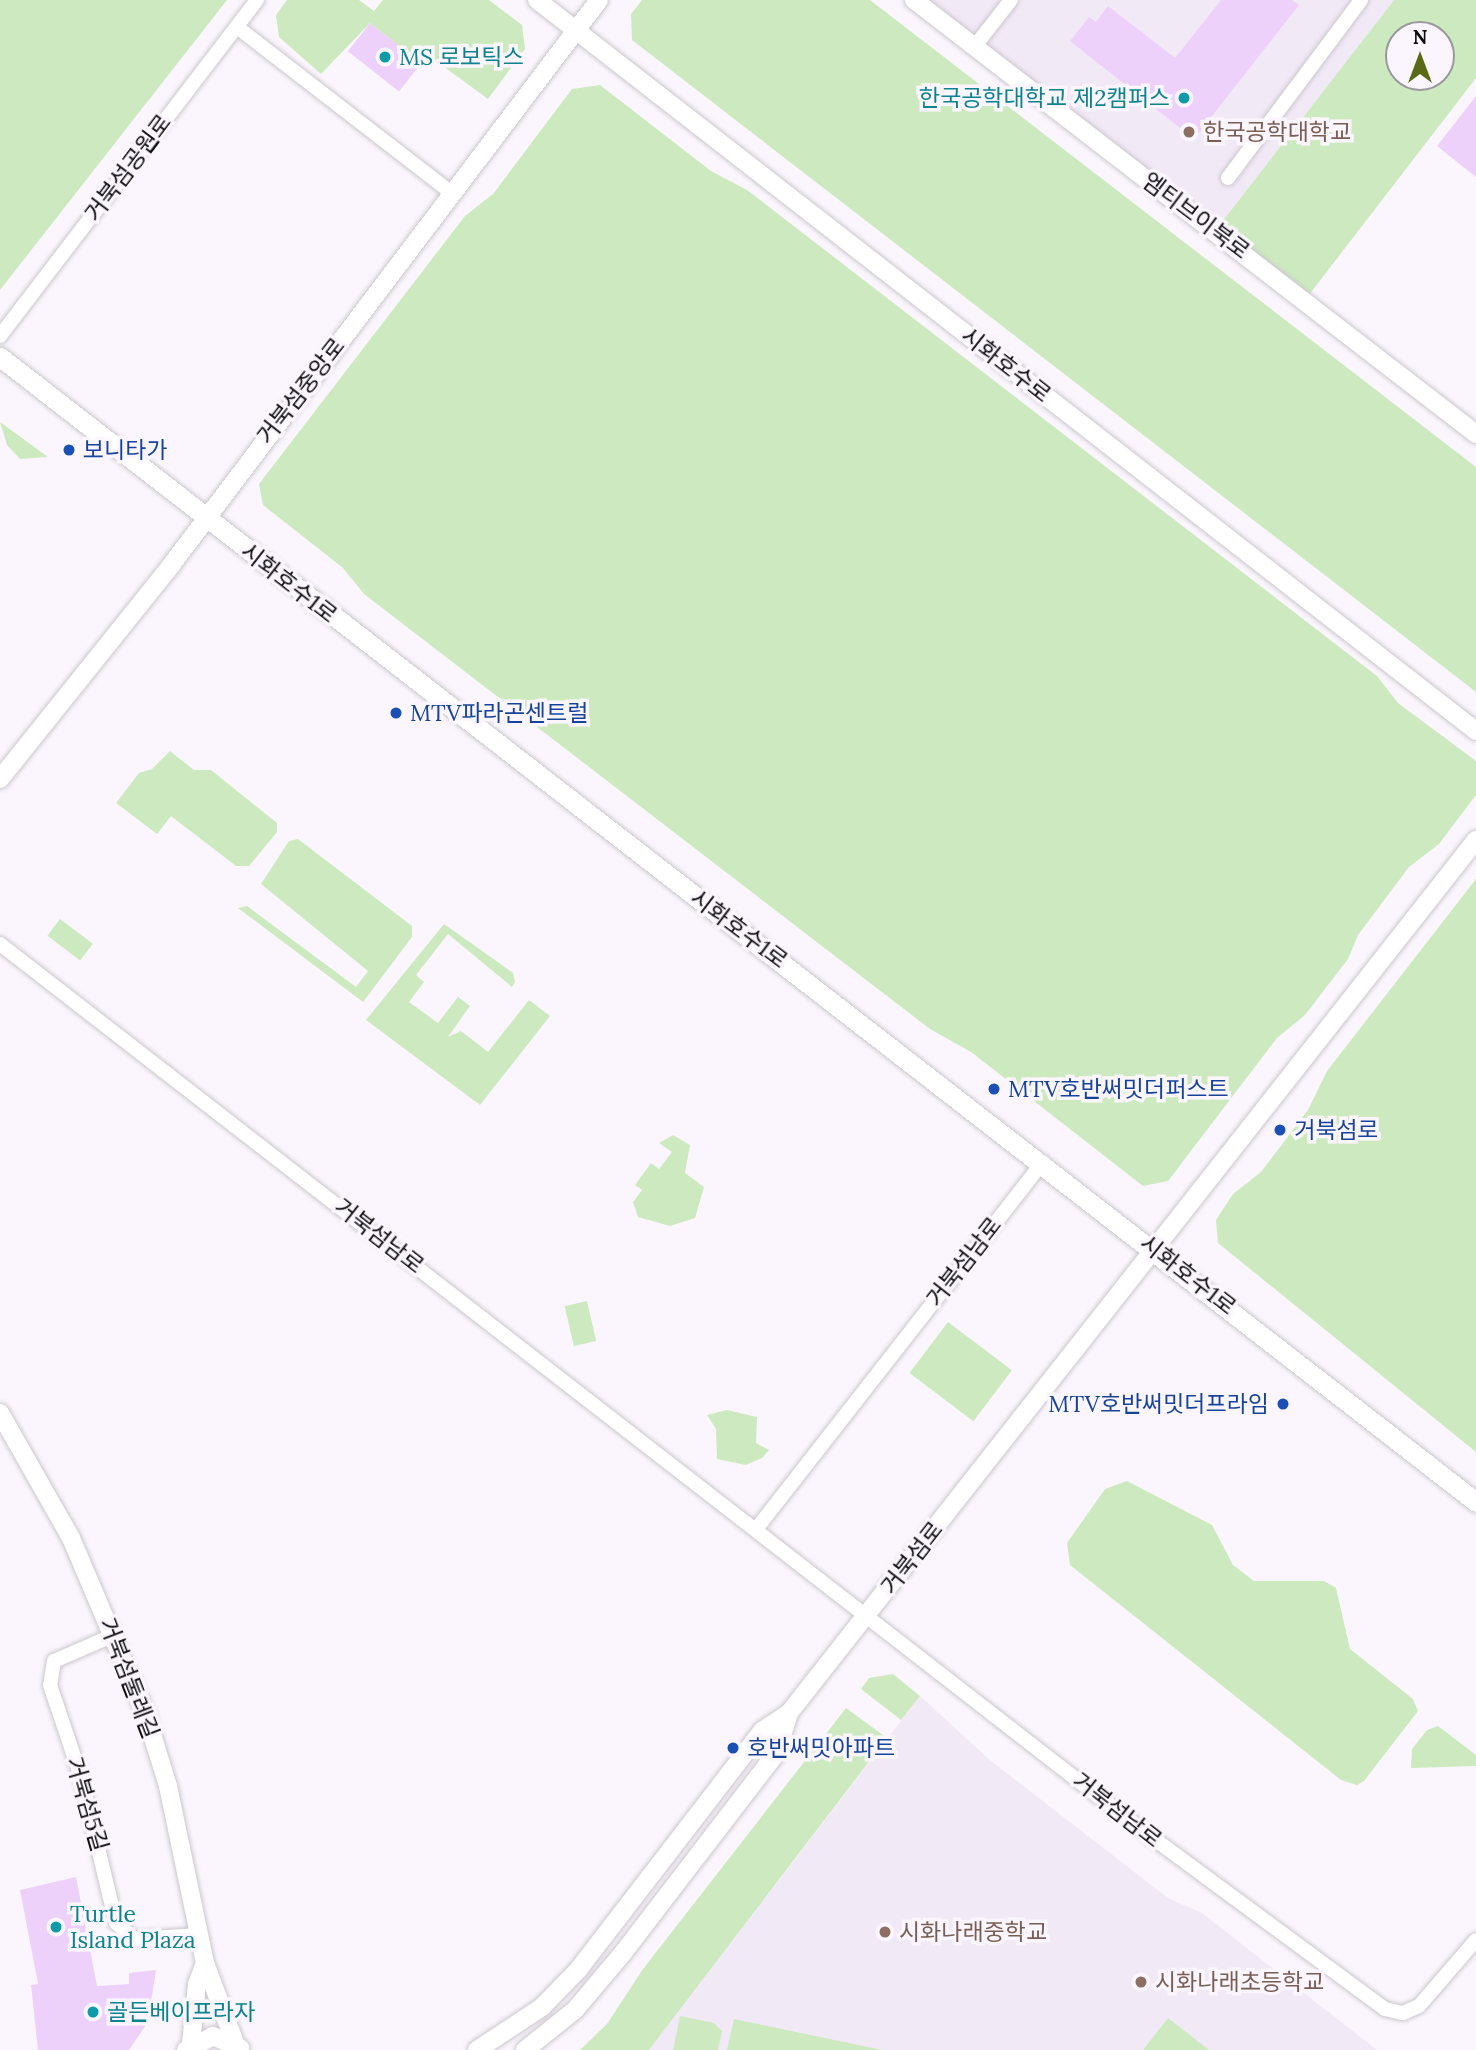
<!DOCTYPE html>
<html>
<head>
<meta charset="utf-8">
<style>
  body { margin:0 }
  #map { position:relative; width:1476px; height:2050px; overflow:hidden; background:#fbf6fd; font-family:Lora,"Noto Sans KR",serif }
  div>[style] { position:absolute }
  .built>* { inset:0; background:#f2e9f6 }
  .green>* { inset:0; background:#cde9bf; transform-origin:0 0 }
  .building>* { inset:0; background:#eed1fa; transform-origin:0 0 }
  .roads { filter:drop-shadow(0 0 2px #cbc7cd) drop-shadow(0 0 2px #cbc7cd) }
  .minor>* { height:14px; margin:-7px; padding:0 7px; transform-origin:7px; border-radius:7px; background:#fff }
  .tertiary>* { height:18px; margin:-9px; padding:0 9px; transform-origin:9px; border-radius:9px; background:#fff }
  .secondary>* { height:19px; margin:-9.5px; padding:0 9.5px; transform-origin:9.5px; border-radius:9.5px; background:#fff }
  .dots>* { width:19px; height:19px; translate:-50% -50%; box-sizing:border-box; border:4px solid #fbf6fd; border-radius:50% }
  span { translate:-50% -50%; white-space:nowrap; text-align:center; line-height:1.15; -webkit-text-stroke:7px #fbf6fd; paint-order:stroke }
  .culture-label { font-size:23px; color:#0d838f }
  .left { translate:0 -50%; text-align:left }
  .right { translate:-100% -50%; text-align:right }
  .education-label { font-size:23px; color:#785e54 }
  .street-label { font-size:23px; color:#0c0b0d }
  .transit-label { font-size:23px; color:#164399 }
  .north { position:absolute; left:1385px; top:21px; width:70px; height:70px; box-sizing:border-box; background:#fbf6fd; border:2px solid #9b989d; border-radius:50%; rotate:0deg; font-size:19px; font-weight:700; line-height:28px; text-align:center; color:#0c0b0d }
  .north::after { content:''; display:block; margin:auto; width:24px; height:32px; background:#586a16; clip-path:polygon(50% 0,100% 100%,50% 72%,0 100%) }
</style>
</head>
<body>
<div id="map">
  <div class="built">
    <i style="clip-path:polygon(914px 0,1394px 0,1215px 231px)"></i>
    <i style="clip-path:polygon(920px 1696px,991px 1761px,1168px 1898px,1202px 1913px,1377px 2050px,649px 2050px)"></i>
  </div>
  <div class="green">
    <i style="clip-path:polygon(0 0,227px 0,0 290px)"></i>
    <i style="clip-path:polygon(287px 0,359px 0,374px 11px,383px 0,489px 0,522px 25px,525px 49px,488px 99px,428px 55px,421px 63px,370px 23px,321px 74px,279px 37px,276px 15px)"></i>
    <i style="clip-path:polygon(642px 0,870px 0,1476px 467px,1476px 692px,632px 40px,631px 14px)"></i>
    <i style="clip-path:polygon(evenodd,1394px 0,1476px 0,1476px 78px,1305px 300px,1215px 231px,1394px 0,1399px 35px,1441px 35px,1441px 77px,1399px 77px,1399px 35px)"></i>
    <i style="clip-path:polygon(600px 85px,711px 171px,747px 190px,1377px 676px,1398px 703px,1476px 761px,1476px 795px,1439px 844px,1409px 867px,1358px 935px,1348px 959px,1305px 1015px,1277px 1038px,1168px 1181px,1143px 1186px,971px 1052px,930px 1029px,364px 594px,343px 568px,263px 505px,259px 484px,465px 216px,493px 194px,572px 89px)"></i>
    <i style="clip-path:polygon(0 422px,48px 457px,20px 459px,7px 445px)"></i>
    <i style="clip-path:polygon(170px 751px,194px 770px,211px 770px,277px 823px,277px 832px,249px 866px,236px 866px,171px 816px,157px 834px,116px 803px,139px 773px,152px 769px)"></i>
    <i style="clip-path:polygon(298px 839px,412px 926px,412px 937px,363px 1002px,238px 908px,247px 906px,356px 987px,368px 971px,261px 884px,289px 841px)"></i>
    <i style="clip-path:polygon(1476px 879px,1476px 1452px,1218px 1243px,1216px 1220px,1233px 1194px,1261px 1172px,1308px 1110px,1327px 1071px)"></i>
    <i style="left:60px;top:919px;width:41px;height:21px;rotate:37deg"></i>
    <i style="clip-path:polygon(444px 924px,513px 973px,515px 982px,512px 987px,448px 934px,416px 975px,424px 982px,409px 1002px,438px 1023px,458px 997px,470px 1006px,448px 1037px,461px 1031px,488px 1052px,529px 1000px,550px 1016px,480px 1105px,366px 1020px)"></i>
    <i style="clip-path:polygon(673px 1135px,690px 1145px,685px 1173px,704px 1187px,695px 1218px,670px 1226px,638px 1217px,633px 1202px,642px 1190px,635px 1185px,651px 1163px,659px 1169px,672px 1152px,659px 1143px)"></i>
    <i style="left:587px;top:1301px;width:41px;height:23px;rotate:77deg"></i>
    <i style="left:948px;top:1322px;width:80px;height:64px;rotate:37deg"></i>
    <i style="clip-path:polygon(727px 1410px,757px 1417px,756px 1443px,769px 1450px,762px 1458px,746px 1465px,717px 1459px,716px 1429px,707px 1415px)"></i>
    <i style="clip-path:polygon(1127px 1481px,1212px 1525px,1233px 1565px,1254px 1581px,1324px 1581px,1336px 1588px,1350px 1649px,1413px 1699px,1418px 1711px,1364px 1781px,1357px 1785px,1341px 1780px,1070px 1565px,1067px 1543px,1105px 1489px)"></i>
    <i style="clip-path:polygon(893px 1674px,920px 1696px,901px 1720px,861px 1689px,869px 1678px)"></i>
    <i style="clip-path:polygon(846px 1708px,887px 1738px,649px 2050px,580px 2050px,607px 2024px,643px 1969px)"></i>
    <i style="clip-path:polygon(1438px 1726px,1476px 1755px,1476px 1766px,1411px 1768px,1412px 1749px,1427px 1730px)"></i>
    <i style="clip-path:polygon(680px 2016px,714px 2023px,722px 2031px,718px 2050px,673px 2050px)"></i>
    <i style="clip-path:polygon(1168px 2018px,1209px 2050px,1143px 2050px)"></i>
    <i style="clip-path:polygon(734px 2019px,882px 2050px,727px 2050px)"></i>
  </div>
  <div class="building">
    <i style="clip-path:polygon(1221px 0,1292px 0,1299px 5px,1194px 139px,1070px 41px,1089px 17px,1096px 22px,1108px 6px,1175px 58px)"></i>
    <i style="left:370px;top:23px;width:65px;height:36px;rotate:38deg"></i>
    <i style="clip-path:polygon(1476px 96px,1476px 177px,1437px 146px)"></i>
    <i style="clip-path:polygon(76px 1877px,97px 1986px,129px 1984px,129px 1973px,156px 1970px,148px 2022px,129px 2050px,38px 2050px,31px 1985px,38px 1984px,20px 1890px)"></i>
  </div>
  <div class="roads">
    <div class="minor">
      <i style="left:237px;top:27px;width:273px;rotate:37.7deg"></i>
      <i style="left:975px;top:46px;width:58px;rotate:-52deg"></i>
      <i style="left:1228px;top:178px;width:222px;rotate:-53.2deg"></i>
      <i style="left:0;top:336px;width:423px;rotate:-52.6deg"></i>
      <i style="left:0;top:944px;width:1435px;rotate:37.81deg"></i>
      <i style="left:1134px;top:1824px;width:312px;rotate:36.4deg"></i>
      <i style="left:1385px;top:2009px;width:18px;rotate:13deg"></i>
      <i style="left:1403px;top:2013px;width:17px;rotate:-24deg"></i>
      <i style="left:1419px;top:2006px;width:87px;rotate:-49.2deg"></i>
      <i style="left:757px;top:1528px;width:464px;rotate:-52deg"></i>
      <i style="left:114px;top:1635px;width:65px;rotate:156.6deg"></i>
      <i style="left:54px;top:1661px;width:24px;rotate:99deg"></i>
      <i style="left:50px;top:1685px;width:97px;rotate:71.4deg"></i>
      <i style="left:81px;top:1777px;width:150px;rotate:76.5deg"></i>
      <i style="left:116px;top:1923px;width:25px;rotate:40deg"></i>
      <i style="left:135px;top:1939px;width:66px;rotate:-3.5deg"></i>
    </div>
    <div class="tertiary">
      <i style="left:537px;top:0;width:1190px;rotate:37.9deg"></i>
      <i style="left:914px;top:0;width:710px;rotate:37.68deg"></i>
      <i style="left:0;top:779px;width:275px;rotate:-51.3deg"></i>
      <i style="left:172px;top:564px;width:707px;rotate:-52.87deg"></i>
      <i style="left:0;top:1413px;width:144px;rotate:60.4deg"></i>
      <i style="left:71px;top:1538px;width:192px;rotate:67deg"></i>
      <i style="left:146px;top:1715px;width:74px;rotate:72.8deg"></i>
      <i style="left:168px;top:1786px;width:181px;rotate:78.2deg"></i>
      <i style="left:205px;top:1963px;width:85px;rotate:69.4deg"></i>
      <i style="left:789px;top:1713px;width:1111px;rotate:-51.8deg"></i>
      <i style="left:191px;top:2044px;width:60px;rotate:-84.3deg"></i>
      <i style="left:197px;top:1984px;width:22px;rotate:-69deg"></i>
      <i style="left:186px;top:2050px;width:30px;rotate:-27deg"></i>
      <i style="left:213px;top:2036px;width:30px;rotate:24deg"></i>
      <i style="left:477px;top:2050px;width:78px;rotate:-33.5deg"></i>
      <i style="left:542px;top:2007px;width:52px;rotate:-45.8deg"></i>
      <i style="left:578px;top:1970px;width:302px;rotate:-52.4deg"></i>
      <i style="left:762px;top:1731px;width:32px;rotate:-34deg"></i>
      <i style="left:525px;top:2050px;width:64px;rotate:-38.7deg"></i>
      <i style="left:575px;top:2010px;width:75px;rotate:-49.9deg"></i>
      <i style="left:623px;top:1953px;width:253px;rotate:-52.5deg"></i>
      <i style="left:777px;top:1752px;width:41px;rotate:-72.9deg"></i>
    </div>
    <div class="secondary">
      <i style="left:0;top:357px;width:1868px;rotate:37.8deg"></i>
    </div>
  </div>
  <div class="dots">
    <i style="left:385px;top:57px;background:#0f9aa8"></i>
    <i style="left:1184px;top:98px;background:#0f9aa8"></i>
    <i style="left:1189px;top:132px;background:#8d6e63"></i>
    <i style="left:69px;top:450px;background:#1a4fb4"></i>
    <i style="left:396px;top:713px;background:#1a4fb4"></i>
    <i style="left:994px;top:1089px;background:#1a4fb4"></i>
    <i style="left:1280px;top:1130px;background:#1a4fb4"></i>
    <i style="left:1283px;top:1404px;background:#1a4fb4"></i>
    <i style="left:733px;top:1748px;background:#1a4fb4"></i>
    <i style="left:56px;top:1927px;background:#0f9aa8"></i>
    <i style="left:885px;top:1932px;background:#8d6e63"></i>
    <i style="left:1141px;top:1982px;background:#8d6e63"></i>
    <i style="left:93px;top:2012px;background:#0f9aa8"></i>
  </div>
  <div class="culture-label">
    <span class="left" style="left:399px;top:57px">MS 로보틱스</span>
    <span class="right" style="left:1170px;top:98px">한국공학대학교 제2캠퍼스</span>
    <span class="left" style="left:70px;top:1927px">Turtle<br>Island Plaza</span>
    <span class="left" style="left:107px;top:2012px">골든베이프라자</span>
  </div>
  <div class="education-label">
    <span class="left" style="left:1203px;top:132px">한국공학대학교</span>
    <span class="left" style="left:899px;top:1932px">시화나래중학교</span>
    <span class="left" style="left:1155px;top:1982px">시화나래초등학교</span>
  </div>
  <div class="street-label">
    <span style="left:128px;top:168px;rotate:-53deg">거북섬공원로</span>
    <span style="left:1196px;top:216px;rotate:37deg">엠티브이북로</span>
    <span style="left:1006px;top:365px;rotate:38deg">시화호수로</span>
    <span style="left:301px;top:391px;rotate:-52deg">거북섬중앙로</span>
    <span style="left:289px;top:583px;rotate:38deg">시화호수1로</span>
    <span style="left:739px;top:929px;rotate:37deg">시화호수1로</span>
    <span style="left:379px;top:1236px;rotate:38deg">거북섬남로</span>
    <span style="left:964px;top:1262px;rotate:-52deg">거북섬남로</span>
    <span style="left:1188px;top:1275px;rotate:38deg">시화호수1로</span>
    <span style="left:912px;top:1558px;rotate:-52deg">거북섬로</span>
    <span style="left:129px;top:1678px;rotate:69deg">거북섬둘레길</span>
    <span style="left:87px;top:1804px;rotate:74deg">거북섬5길</span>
    <span style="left:1117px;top:1810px;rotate:38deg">거북섬남로</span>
  </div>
  <div class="transit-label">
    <span class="left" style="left:83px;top:450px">보니타가</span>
    <span class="left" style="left:410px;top:713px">MTV파라곤센트럴</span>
    <span class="left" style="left:1008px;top:1089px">MTV호반써밋더퍼스트</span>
    <span class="left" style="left:1294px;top:1130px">거북섬로</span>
    <span class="right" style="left:1269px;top:1404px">MTV호반써밋더프라임</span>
    <span class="left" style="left:747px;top:1748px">호반써밋아파트</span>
  </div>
  <div class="north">N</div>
</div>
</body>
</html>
